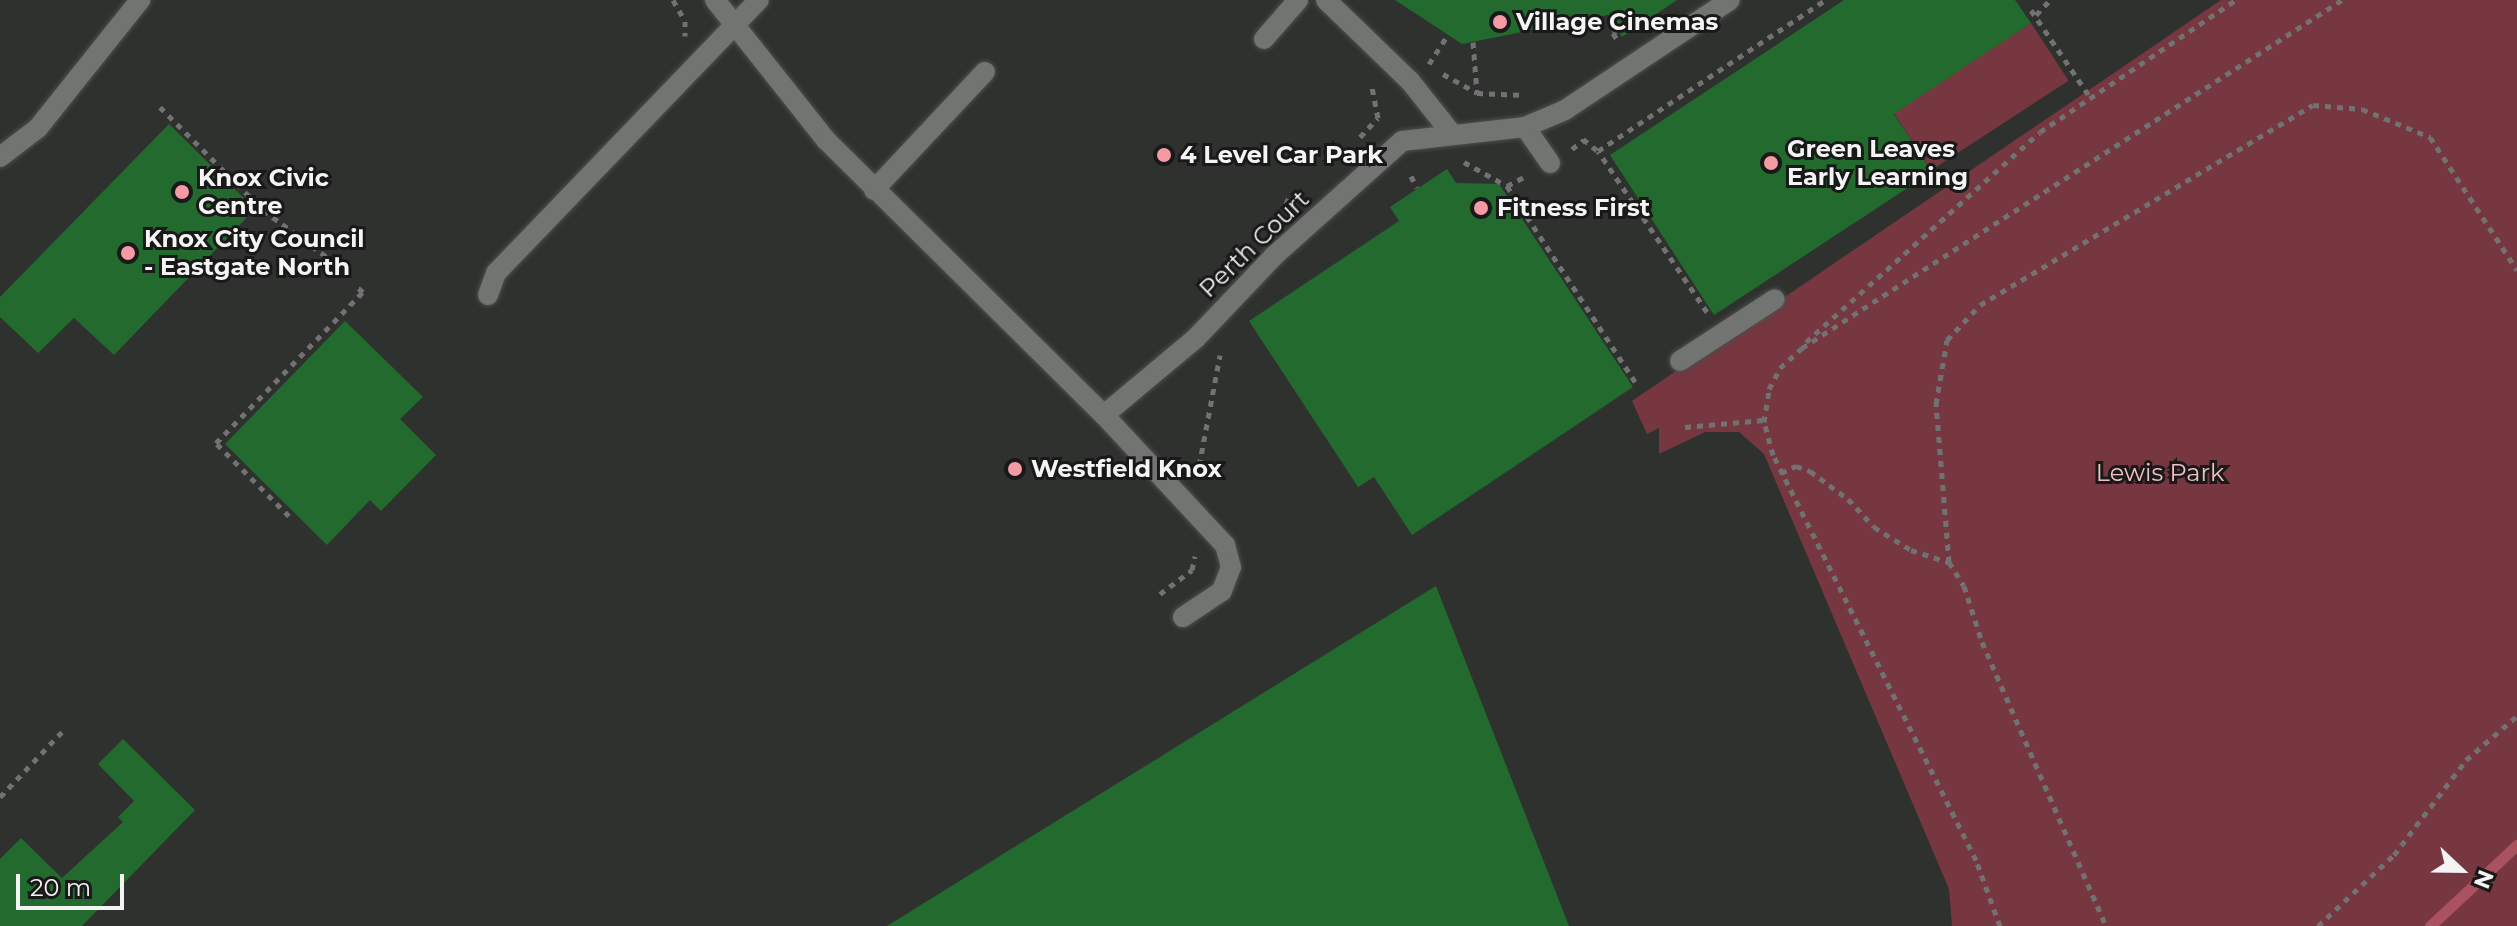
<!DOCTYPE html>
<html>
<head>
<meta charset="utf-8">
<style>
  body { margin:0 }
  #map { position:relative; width:2517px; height:926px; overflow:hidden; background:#2f312f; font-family:Montserrat,sans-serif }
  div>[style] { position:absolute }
  .green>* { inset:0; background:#763740; transform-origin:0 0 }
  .stream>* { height:11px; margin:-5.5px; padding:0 5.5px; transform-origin:5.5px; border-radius:5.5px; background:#aa525f }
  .building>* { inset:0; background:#236a2f }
  .path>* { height:5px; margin-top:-2.5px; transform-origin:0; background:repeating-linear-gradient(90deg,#717271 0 6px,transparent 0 12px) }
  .roads { filter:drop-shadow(0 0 2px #4c4e4c) drop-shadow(0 0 2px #4c4e4c) }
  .service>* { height:20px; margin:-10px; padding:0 10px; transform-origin:10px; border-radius:10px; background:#727472 }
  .dots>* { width:22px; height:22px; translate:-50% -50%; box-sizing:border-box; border:4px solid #181918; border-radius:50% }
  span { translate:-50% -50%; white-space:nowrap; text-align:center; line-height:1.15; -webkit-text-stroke:6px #181918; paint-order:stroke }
  .poi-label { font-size:24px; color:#f3f4f3; font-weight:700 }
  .left { translate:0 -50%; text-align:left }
  .street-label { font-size:24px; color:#f3f4f3 }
  .park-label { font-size:24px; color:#f2bfc4 }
  .north { position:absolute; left:2421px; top:830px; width:80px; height:80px; -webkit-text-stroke:6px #181918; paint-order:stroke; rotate:112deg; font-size:22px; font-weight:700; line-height:32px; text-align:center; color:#f3f4f3 }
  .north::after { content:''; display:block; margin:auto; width:28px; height:36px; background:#f3f4f3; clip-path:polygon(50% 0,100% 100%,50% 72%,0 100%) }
  .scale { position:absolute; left:16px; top:874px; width:108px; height:36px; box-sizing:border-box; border:4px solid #f3f4f3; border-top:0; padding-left:10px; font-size:24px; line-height:28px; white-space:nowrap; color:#f3f4f3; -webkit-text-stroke:6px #181918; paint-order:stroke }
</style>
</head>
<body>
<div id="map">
  <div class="green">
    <i style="clip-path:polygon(2221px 0,2517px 0,2517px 926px,1952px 926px,1949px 889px,1764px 454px,1739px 432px,1705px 432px,1659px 454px,1659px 428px,1647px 434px,1632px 401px)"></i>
    <i style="left:2031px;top:23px;width:69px;height:164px;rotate:57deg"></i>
  </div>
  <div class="stream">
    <i style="left:2430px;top:926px;width:119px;rotate:-43deg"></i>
  </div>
  <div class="building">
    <i style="clip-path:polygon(1395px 0,1677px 0,1622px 37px,1608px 15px,1462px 44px)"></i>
    <i style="clip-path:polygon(1844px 0,2015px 0,2031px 23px,1894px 114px,1932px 172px,1714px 315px,1610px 155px)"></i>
    <i style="clip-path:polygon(169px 124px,255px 209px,114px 355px,74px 318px,38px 353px,0 317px,0 297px)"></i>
    <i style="clip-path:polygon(1447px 169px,1456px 183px,1499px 184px,1633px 387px,1412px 535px,1374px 477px,1358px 487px,1249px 321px,1399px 221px,1390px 207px)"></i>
    <i style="clip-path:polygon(345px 321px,423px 397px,400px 419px,436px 455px,381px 511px,370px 500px,327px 545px,225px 444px)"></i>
    <i style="clip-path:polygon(1436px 586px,1569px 926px,887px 926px)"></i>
    <i style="clip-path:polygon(123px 739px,195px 810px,82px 926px,0 926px,0 859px,21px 838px,62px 878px,123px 822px,118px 817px,134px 801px,98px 764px)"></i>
  </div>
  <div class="path">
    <i style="left:673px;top:0;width:24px;rotate:60deg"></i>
    <i style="left:685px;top:21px;width:15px;rotate:90deg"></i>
    <i style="left:2031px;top:10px;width:105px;rotate:55.9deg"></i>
    <i style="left:2036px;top:15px;width:21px;rotate:-47deg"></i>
    <i style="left:1617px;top:30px;width:5px;rotate:143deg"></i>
    <i style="left:1613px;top:33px;width:9px;rotate:58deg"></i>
    <i style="left:1473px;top:42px;width:51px;rotate:85.5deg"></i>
    <i style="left:1429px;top:64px;width:35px;rotate:-57deg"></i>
    <i style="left:1443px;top:74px;width:39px;rotate:29deg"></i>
    <i style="left:1477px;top:93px;width:47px;rotate:2.4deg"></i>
    <i style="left:160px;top:107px;width:146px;rotate:45deg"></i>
    <i style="left:263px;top:210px;width:81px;rotate:36.4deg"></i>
    <i style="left:1360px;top:137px;width:26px;rotate:-47deg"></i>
    <i style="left:1378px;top:118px;width:36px;rotate:-101deg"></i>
    <i style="left:1583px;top:139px;width:19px;rotate:39deg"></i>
    <i style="left:1572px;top:149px;width:15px;rotate:-37deg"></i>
    <i style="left:1464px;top:162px;width:49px;rotate:29.2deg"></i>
    <i style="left:1507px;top:186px;width:21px;rotate:-28deg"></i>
    <i style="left:1411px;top:176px;width:13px;rotate:63deg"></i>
    <i style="left:1507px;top:186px;width:235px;rotate:56.8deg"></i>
    <i style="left:1286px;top:204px;width:12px;rotate:-66deg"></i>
    <i style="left:1707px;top:312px;width:194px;rotate:-124.1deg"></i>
    <i style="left:1598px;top:151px;width:273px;rotate:-33.6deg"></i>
    <i style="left:1806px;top:342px;width:314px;rotate:-41.9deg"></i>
    <i style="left:2040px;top:132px;width:236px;rotate:-34deg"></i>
    <i style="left:1685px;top:427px;width:79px;rotate:-5.1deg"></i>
    <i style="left:1781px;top:473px;width:17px;rotate:-25deg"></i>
    <i style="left:1796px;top:466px;width:15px;rotate:20deg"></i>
    <i style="left:1810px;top:471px;width:47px;rotate:36.4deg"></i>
    <i style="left:1848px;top:499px;width:38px;rotate:47deg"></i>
    <i style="left:1874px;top:527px;width:44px;rotate:31.9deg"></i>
    <i style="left:1911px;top:550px;width:40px;rotate:18deg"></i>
    <i style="left:1949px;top:562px;width:28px;rotate:58deg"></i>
    <i style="left:1964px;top:586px;width:59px;rotate:72.2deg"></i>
    <i style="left:1982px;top:642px;width:310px;rotate:66.4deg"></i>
    <i style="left:1197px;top:477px;width:124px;rotate:-79.3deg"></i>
    <i style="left:289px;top:516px;width:103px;rotate:-135deg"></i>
    <i style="left:216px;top:443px;width:211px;rotate:-45.8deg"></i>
    <i style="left:363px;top:292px;width:11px;rotate:-139deg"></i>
    <i style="left:1949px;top:562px;width:159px;rotate:-94.7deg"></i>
    <i style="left:1936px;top:404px;width:65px;rotate:-80.2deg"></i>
    <i style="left:1947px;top:340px;width:48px;rotate:-46.7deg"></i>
    <i style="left:1980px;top:305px;width:388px;rotate:-31deg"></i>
    <i style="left:2313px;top:105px;width:49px;rotate:4.7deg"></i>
    <i style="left:2362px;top:109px;width:74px;rotate:22.4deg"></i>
    <i style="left:2430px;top:137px;width:159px;rotate:56.8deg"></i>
    <i style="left:1160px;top:594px;width:40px;rotate:-37deg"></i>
    <i style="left:1192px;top:570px;width:14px;rotate:-78deg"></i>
    <i style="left:0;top:797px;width:90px;rotate:-46.4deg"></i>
    <i style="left:2000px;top:926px;width:70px;rotate:-110deg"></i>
    <i style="left:1976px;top:860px;width:453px;rotate:-116.6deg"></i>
    <i style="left:1773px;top:455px;width:34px;rotate:-105deg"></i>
    <i style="left:1764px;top:422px;width:33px;rotate:-81deg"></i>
    <i style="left:1769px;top:389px;width:24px;rotate:-62deg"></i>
    <i style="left:1780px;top:368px;width:30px;rotate:-42deg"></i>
    <i style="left:1802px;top:348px;width:642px;rotate:-32.8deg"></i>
    <i style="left:2318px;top:926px;width:104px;rotate:-43.1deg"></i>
    <i style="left:2394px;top:855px;width:119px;rotate:-52.8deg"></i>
    <i style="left:2466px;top:760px;width:67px;rotate:-40.8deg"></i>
  </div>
  <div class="roads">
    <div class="service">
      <i style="left:715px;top:0;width:179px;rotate:51.6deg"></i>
      <i style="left:826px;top:140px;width:391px;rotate:44.7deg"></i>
      <i style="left:1104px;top:415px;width:178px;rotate:47.1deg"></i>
      <i style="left:1225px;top:545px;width:23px;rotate:75deg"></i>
      <i style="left:1231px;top:567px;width:26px;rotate:111deg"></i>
      <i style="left:1222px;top:591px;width:47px;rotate:146.3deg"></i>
      <i style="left:1326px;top:0;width:117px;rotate:44deg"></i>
      <i style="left:1410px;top:81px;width:68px;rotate:51.6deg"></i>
      <i style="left:1264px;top:39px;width:52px;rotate:-48.9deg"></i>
      <i style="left:1525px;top:127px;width:44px;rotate:55.2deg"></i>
      <i style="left:0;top:157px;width:48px;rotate:-37.3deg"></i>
      <i style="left:38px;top:128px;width:164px;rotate:-51.4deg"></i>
      <i style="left:874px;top:190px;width:162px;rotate:-46.8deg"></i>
      <i style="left:488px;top:295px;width:23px;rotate:-70deg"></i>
      <i style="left:496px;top:273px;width:379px;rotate:-46.1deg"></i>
      <i style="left:1680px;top:361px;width:113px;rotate:-33.1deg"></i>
      <i style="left:1104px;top:415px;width:120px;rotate:-39.9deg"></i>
      <i style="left:1196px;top:338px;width:113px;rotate:-46.4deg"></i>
      <i style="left:1274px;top:256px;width:172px;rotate:-41.9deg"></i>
      <i style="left:1402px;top:141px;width:124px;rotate:-6.5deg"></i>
      <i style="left:1525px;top:127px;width:43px;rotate:-23deg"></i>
      <i style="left:1565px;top:110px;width:198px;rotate:-33.7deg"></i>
    </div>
  </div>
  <div class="dots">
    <i style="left:1500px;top:22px;background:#f49aa4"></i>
    <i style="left:1164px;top:155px;background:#f49aa4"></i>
    <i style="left:1771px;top:163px;background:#f49aa4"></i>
    <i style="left:182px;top:192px;background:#f49aa4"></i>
    <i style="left:1481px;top:208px;background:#f49aa4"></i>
    <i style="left:128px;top:253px;background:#f49aa4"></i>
    <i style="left:1015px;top:469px;background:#f49aa4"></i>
  </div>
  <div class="poi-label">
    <span class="left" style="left:1516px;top:22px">Village Cinemas</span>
    <span class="left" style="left:1787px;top:163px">Green Leaves<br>Early Learning</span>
    <span class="left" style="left:1180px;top:155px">4 Level Car Park</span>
    <span class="left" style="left:198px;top:192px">Knox Civic<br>Centre</span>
    <span class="left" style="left:1497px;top:208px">Fitness First</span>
    <span class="left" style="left:144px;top:253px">Knox City Council<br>- Eastgate North</span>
    <span class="left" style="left:1031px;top:469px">Westfield Knox</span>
  </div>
  <div class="street-label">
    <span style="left:1254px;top:244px;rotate:-44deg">Perth Court</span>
  </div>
  <div class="park-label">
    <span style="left:2160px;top:473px">Lewis Park</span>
  </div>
  <div class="north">N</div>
  <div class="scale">20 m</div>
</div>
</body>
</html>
